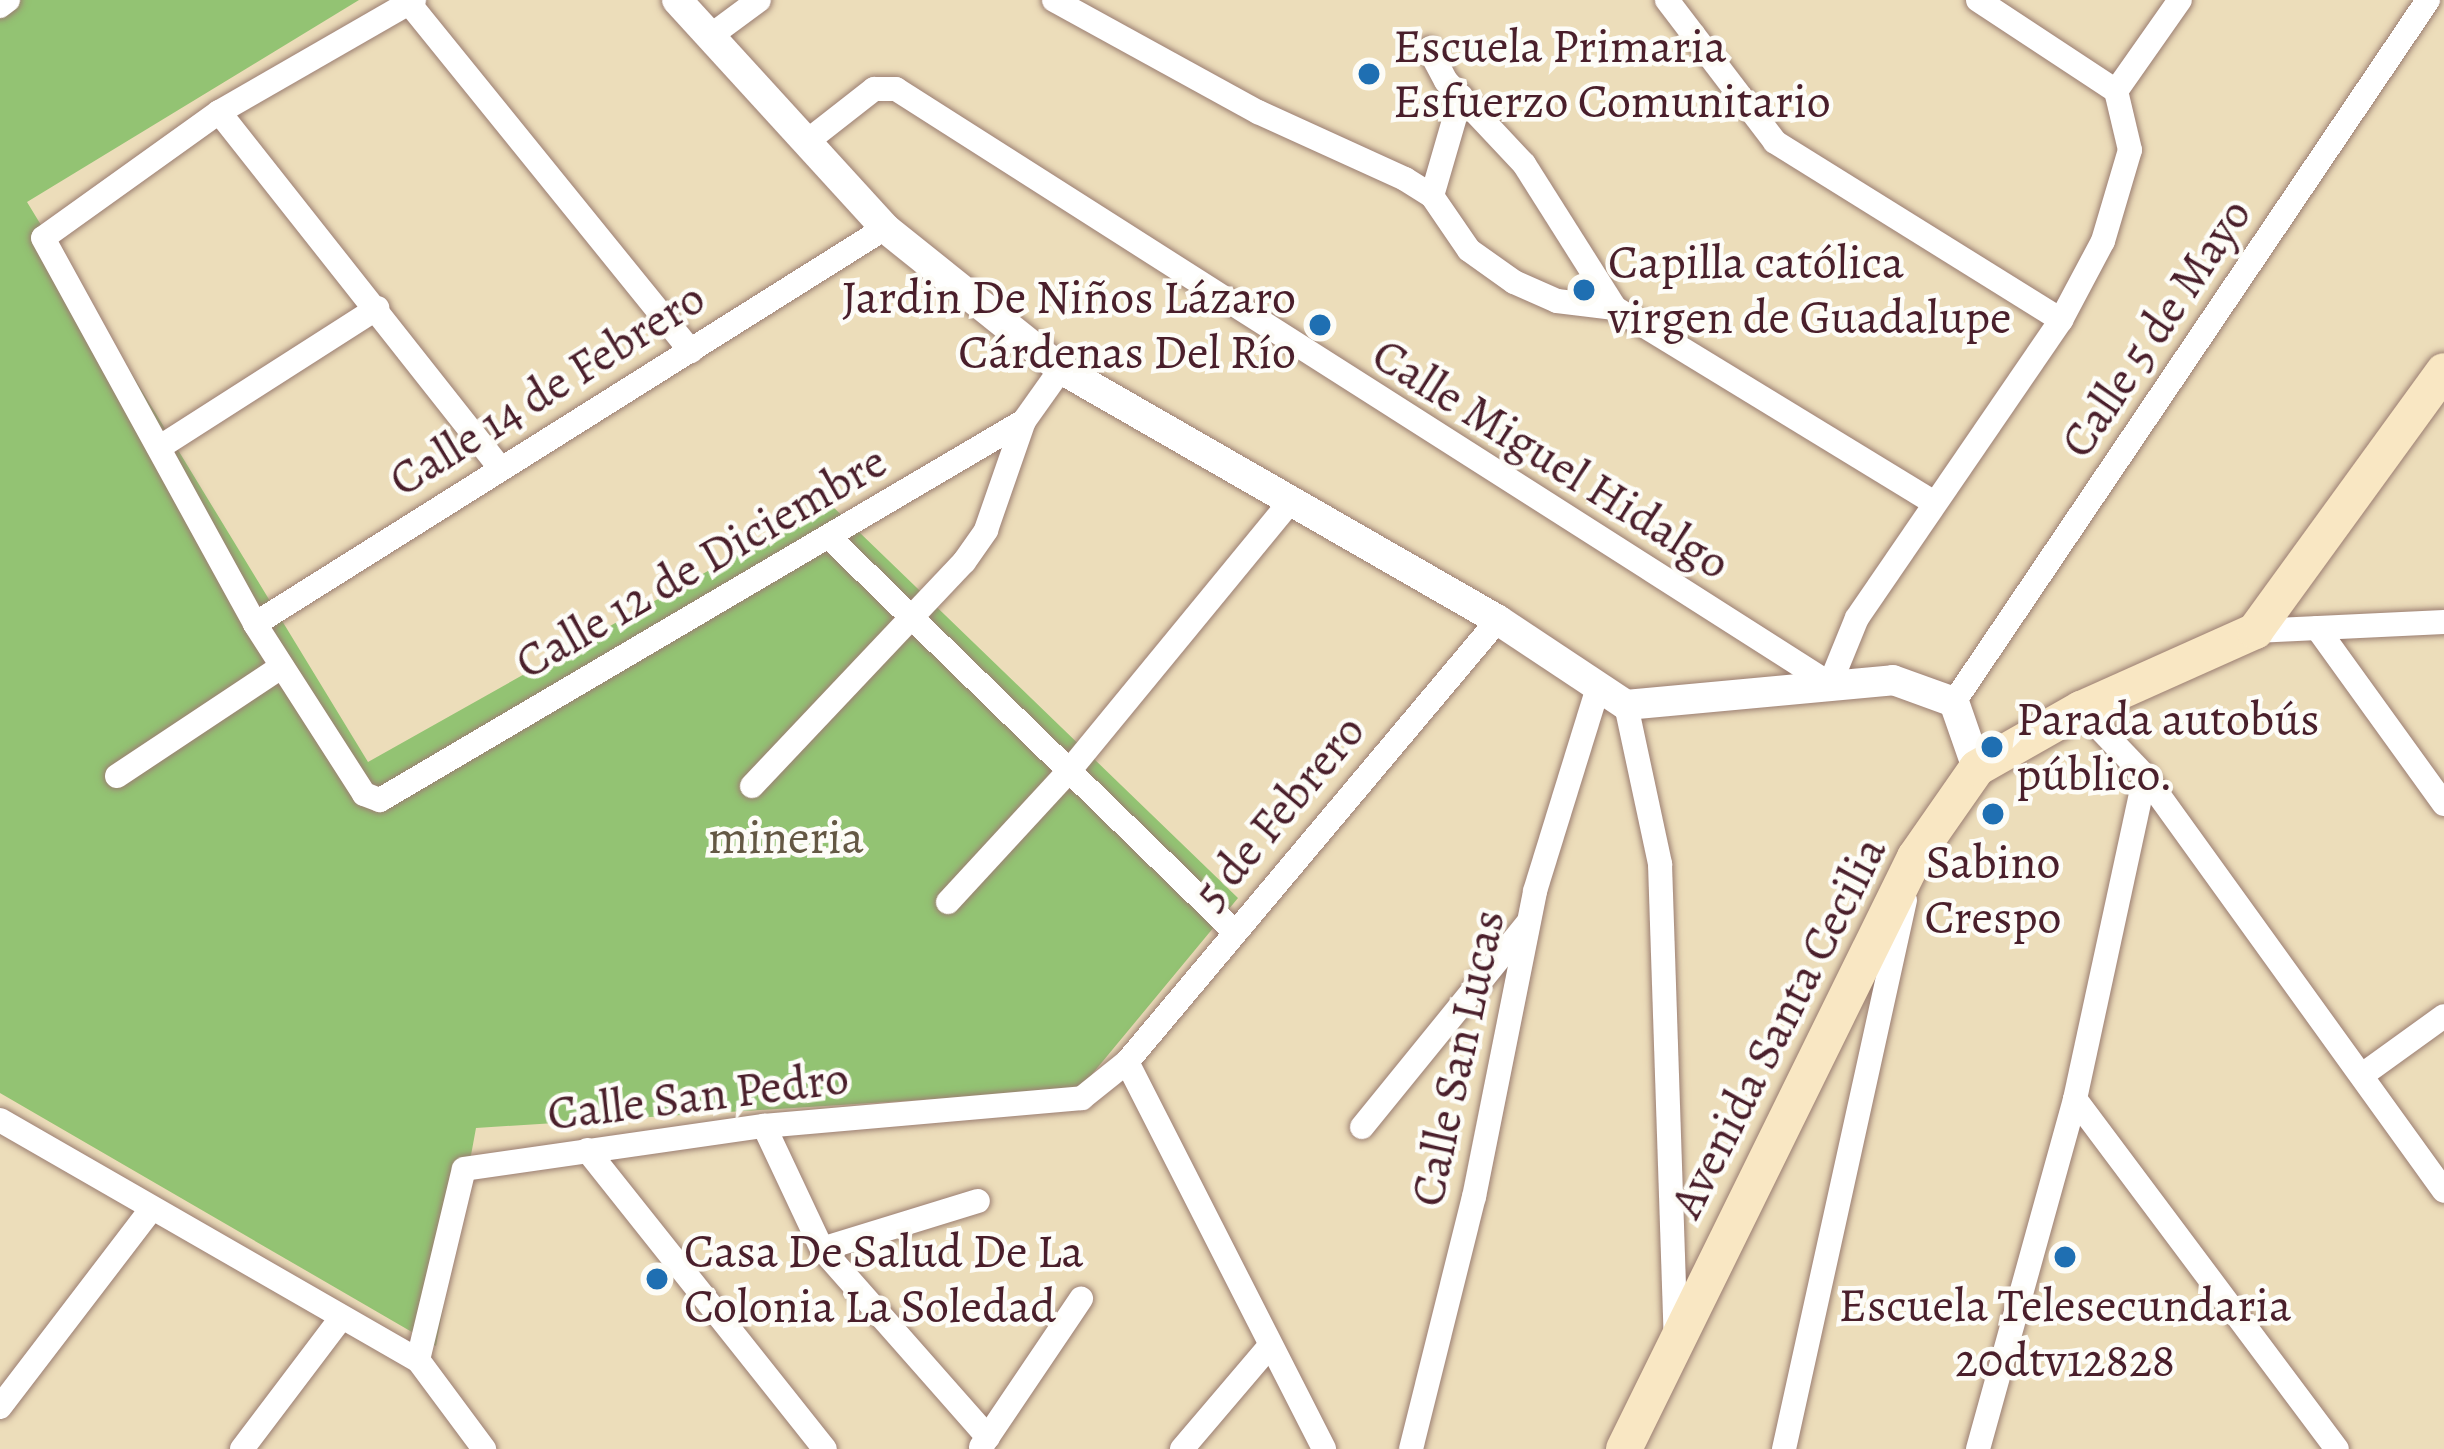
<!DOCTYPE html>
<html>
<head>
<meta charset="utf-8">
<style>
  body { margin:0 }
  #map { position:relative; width:2444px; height:1449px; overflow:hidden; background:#ecddba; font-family:Alegreya,serif }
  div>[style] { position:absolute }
  .green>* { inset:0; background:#93c373 }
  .roads { filter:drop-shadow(0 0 3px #9b7e72) drop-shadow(0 0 3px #9b7e72) }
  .minor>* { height:24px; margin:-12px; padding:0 12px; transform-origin:12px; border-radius:12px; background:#fff }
  .tertiary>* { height:30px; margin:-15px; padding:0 15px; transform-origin:15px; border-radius:15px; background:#fff }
  .secondary>* { height:36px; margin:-18px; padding:0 18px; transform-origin:18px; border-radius:18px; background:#f9e7c3 }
  .dots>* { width:33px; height:33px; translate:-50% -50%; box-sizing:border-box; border:6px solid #fdfcf7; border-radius:50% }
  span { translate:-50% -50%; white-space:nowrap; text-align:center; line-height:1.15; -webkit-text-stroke:9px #fdfcf7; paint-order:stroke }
  .poi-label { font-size:48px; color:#4a1f2b }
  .left { translate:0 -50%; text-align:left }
  .right { translate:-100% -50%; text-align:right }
  .street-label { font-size:48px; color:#4a1f2b }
  .park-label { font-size:48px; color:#645844 }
</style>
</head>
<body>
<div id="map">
  <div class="green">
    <i style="clip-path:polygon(0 0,359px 0,27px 202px,368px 762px,829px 503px,1238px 898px,1079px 1090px,476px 1128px,436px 1346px,0 1093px)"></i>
  </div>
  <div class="roads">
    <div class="minor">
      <i style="left:414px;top:0;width:225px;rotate:150.1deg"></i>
      <i style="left:219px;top:112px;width:216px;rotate:144.4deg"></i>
      <i style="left:43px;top:238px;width:440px;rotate:61.2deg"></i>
      <i style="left:255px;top:624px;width:202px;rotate:57.3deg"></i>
      <i style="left:364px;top:794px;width:17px;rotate:21deg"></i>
      <i style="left:380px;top:800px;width:747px;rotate:-30.48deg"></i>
      <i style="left:1024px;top:421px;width:64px;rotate:-54.6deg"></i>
      <i style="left:1054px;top:0;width:233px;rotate:28.8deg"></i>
      <i style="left:1258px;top:112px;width:162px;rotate:24.5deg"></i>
      <i style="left:1405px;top:179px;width:32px;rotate:32deg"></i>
      <i style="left:1432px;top:196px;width:65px;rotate:55.6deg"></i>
      <i style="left:1469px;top:250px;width:55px;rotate:35.4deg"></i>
      <i style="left:1514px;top:282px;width:47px;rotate:23.8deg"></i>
      <i style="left:1557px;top:301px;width:58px;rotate:6.9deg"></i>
      <i style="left:1615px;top:308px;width:370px;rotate:31.4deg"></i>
      <i style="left:1667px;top:0;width:178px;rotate:52.7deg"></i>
      <i style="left:1775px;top:142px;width:337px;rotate:31.9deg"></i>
      <i style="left:1978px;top:0;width:165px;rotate:33.4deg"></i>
      <i style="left:409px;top:3px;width:448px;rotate:51deg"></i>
      <i style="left:0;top:6px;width:10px;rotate:-37deg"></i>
      <i style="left:709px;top:37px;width:62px;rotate:-36.5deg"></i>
      <i style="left:1429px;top:49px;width:36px;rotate:62deg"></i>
      <i style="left:1446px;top:81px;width:114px;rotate:46.8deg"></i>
      <i style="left:1524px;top:164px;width:170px;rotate:57.7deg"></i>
      <i style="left:2116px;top:91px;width:111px;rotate:-54.9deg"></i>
      <i style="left:219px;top:112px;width:450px;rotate:51.7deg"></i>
      <i style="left:805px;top:143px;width:88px;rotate:-38deg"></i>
      <i style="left:874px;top:89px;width:22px"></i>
      <i style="left:896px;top:89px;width:1107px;rotate:32.5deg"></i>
      <i style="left:1830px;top:684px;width:71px;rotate:-67.8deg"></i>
      <i style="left:1857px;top:618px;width:361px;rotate:-55.6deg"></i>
      <i style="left:2061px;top:320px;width:89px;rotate:-62deg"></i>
      <i style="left:2103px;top:241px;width:95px;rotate:-73.5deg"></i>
      <i style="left:2130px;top:150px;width:61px;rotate:-103.3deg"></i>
      <i style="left:1432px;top:196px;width:104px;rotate:-73.8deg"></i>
      <i style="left:160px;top:447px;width:258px;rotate:-32.6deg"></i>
      <i style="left:829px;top:537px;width:564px;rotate:44.21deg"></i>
      <i style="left:255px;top:624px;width:744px;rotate:-32.15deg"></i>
      <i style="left:2317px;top:628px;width:217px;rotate:54.2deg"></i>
      <i style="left:2255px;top:631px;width:189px;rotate:-2.7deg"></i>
      <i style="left:1954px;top:702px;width:847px;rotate:-55.97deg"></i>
      <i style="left:1626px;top:705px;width:163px;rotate:77.9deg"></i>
      <i style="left:1660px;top:864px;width:470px;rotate:88.1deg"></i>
      <i style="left:2081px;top:709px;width:93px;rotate:46.3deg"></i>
      <i style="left:2145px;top:776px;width:511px;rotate:54.23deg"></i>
      <i style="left:117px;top:776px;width:197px;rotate:-33.6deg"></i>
      <i style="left:752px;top:786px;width:308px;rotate:-46.6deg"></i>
      <i style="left:964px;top:562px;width:39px;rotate:-55deg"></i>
      <i style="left:986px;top:530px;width:115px;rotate:-70.8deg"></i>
      <i style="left:948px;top:902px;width:178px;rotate:-47.3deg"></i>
      <i style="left:1069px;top:771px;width:348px;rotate:-50.6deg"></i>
      <i style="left:1127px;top:1062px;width:434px;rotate:63deg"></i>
      <i style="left:2365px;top:1073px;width:97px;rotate:-35.8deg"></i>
      <i style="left:2075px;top:1099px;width:437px;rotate:53.2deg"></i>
      <i style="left:0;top:1120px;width:482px;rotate:29.9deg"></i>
      <i style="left:418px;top:1360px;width:111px;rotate:53.4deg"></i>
      <i style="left:764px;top:1126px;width:136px;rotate:64.8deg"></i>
      <i style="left:822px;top:1249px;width:251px;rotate:48.6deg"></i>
      <i style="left:1362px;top:1127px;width:262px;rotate:-50.9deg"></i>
      <i style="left:587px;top:1150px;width:382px;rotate:51.5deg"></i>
      <i style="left:822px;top:1249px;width:163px;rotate:-17.1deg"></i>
      <i style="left:418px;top:1360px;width:196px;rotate:-76.5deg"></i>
      <i style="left:464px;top:1169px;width:303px;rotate:-8.2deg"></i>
      <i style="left:764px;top:1126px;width:319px;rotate:-5deg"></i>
      <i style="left:1082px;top:1098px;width:58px;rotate:-38.7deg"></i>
      <i style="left:1127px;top:1062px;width:577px;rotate:-49.99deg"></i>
      <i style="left:0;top:1407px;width:250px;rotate:-52.6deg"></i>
      <i style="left:981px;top:1447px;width:179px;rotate:-56deg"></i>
      <i style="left:242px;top:1449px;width:164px;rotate:-52.9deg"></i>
      <i style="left:1182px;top:1449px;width:133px;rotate:-49.6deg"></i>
      <i style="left:1411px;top:1449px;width:260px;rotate:-76deg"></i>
      <i style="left:1474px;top:1197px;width:312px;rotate:-78.7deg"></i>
      <i style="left:1535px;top:891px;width:214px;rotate:-72.8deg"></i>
      <i style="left:1784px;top:1449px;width:562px;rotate:-77.57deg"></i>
      <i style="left:1978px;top:1449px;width:363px;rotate:-74.5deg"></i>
      <i style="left:2075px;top:1099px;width:330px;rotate:-77.8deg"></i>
    </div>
    <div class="tertiary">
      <i style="left:677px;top:0;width:309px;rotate:47.6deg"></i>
      <i style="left:885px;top:228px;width:226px;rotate:38.7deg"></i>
      <i style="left:1061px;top:369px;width:504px;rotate:29.87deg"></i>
      <i style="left:1498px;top:620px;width:154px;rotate:33.6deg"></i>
      <i style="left:1626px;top:705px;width:268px;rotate:-5.3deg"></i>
      <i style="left:1893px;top:680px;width:65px;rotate:19.8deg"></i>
      <i style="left:1954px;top:702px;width:70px;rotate:70.8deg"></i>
    </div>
    <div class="secondary">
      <i style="left:1624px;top:1449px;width:660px;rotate:-63.82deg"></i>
      <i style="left:1915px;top:857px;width:108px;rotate:-55.1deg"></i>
      <i style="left:1977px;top:768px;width:120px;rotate:-29.6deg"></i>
      <i style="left:2081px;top:709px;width:191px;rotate:-24.1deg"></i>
      <i style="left:2255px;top:631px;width:321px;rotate:-54deg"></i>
    </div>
  </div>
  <div class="dots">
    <i style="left:1369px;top:74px;background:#1f6fb2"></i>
    <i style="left:1584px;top:290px;background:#1f6fb2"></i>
    <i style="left:1320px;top:325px;background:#1f6fb2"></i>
    <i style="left:1992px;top:747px;background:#1f6fb2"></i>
    <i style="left:1993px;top:814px;background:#1f6fb2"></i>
    <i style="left:2065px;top:1257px;background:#1f6fb2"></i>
    <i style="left:657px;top:1279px;background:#1f6fb2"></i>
  </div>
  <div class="poi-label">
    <span class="left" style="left:1393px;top:74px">Escuela Primaria<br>Esfuerzo Comunitario</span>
    <span class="left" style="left:1608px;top:290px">Capilla católica<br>virgen de Guadalupe</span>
    <span class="right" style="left:1296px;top:325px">Jardin De Niños Lázaro<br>Cárdenas Del Río</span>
    <span class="left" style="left:2016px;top:747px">Parada autobús<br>público.</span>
    <span style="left:1993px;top:890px">Sabino<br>Crespo</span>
    <span class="left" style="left:684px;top:1279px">Casa De Salud De La<br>Colonia La Soledad</span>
    <span style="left:2065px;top:1333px">Escuela Telesecundaria<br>20dtv12828</span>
  </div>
  <div class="street-label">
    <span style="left:2156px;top:328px;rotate:-56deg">Calle 5 de Mayo</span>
    <span style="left:547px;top:389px;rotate:-32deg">Calle 14 de Febrero</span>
    <span style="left:1551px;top:459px;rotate:32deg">Calle Miguel Hidalgo</span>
    <span style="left:701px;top:562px;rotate:-30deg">Calle 12 de Diciembre</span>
    <span style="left:1279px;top:812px;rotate:-50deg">5 de Febrero</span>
    <span style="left:1778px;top:1027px;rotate:-63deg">Avenida Santa Cecilia</span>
    <span style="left:1458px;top:1058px;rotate:-78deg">Calle San Lucas</span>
    <span style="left:698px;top:1096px;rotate:-7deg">Calle San Pedro</span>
  </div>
  <div class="park-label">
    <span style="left:786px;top:838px">mineria</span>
  </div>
</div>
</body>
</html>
